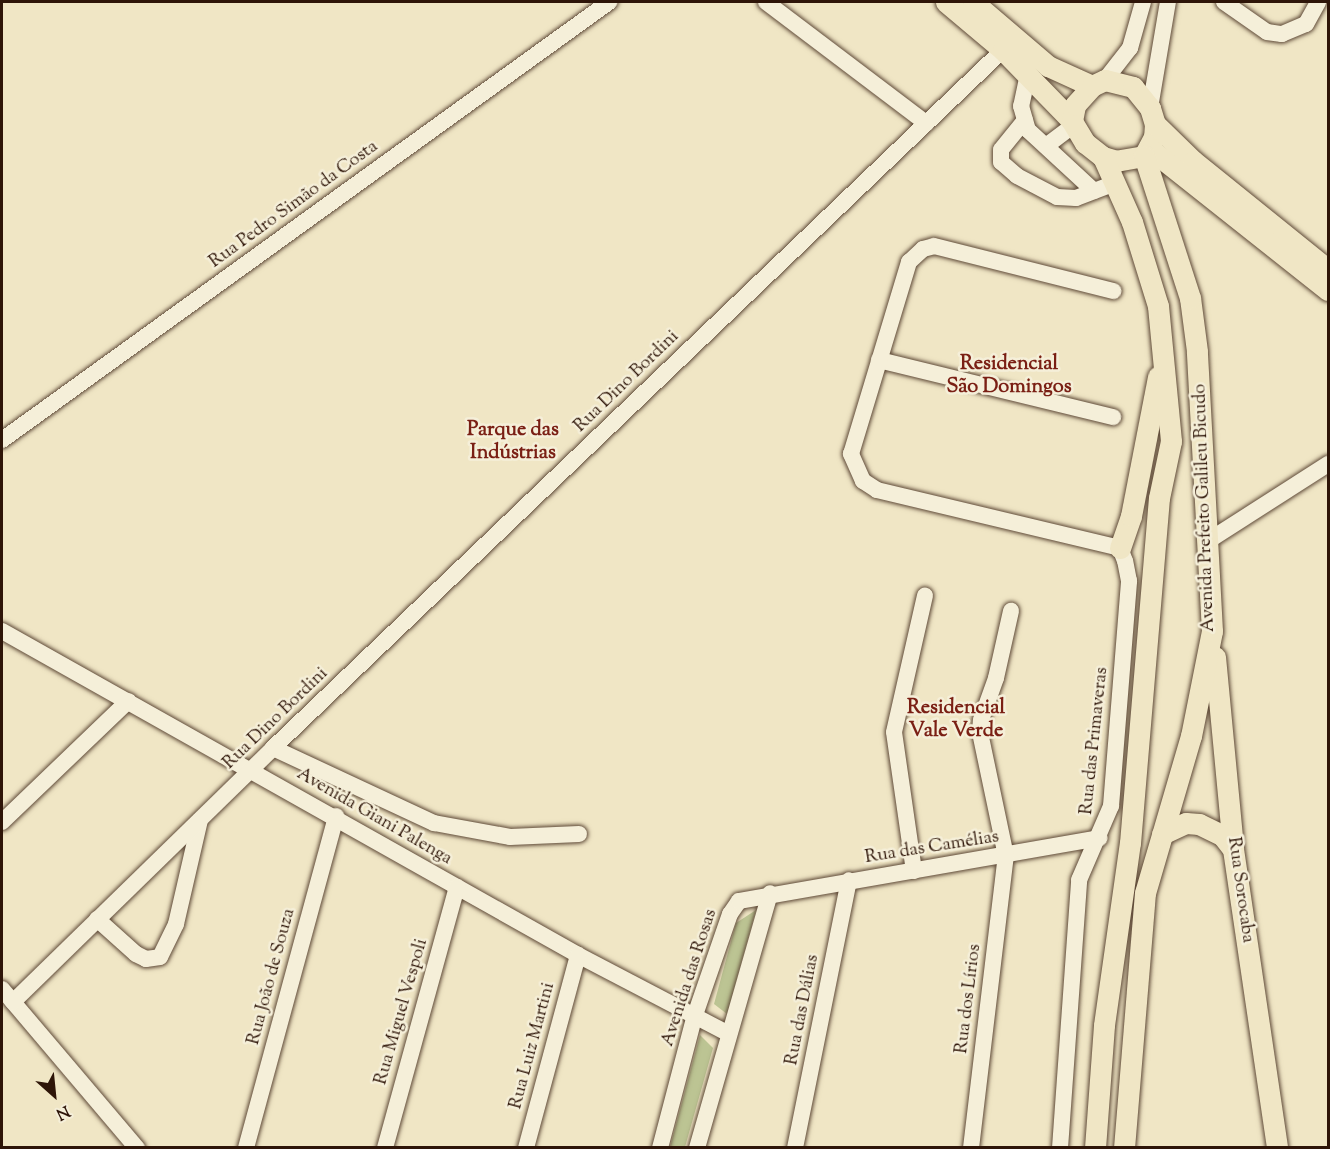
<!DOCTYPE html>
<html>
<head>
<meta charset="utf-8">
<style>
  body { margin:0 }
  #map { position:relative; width:1330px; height:1149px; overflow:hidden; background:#f0e6c5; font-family:"Sorts Mill Goudy",serif }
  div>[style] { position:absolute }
  .green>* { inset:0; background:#bcc493 }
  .roads { filter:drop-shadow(0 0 2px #5e4937) drop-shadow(0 0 2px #5e4937) }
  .minor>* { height:16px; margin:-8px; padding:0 8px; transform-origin:8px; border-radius:8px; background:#f5efd9 }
  .major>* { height:21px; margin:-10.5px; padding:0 10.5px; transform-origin:10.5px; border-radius:10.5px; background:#f0e6c5 }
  span { translate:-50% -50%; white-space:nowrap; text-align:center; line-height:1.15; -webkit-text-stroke:5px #f5efd9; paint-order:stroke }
  .street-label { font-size:18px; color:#2e1508 }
  .neighbourhood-label { font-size:20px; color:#7a1f14; font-weight:700 }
  .frame { position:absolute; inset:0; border:3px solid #2e1508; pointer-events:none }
  .north { position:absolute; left:24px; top:1065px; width:60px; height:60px; -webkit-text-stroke:4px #f5efd9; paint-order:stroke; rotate:153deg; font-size:16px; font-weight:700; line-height:24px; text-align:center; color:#2e1508 }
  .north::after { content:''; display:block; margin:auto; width:21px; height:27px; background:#2e1508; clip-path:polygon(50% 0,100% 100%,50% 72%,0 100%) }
</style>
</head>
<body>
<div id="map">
  <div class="green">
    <i style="clip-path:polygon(756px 910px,727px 1014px,714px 1004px,736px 923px)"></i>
    <i style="clip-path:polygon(700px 1035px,713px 1048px,685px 1147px,670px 1147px)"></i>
  </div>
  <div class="roads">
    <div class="minor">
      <i style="left:766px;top:2px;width:201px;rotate:37.1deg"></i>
      <i style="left:1224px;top:2px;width:52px;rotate:34.9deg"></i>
      <i style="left:1267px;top:32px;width:15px;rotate:8deg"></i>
      <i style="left:1282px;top:34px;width:26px;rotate:-23deg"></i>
      <i style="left:1306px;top:24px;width:25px;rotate:-61deg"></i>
      <i style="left:1028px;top:74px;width:33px;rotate:102deg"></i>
      <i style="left:1021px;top:106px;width:25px;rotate:74deg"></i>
      <i style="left:1028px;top:130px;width:90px;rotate:42.7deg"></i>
      <i style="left:1105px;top:80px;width:41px;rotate:-52deg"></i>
      <i style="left:1130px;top:48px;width:48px;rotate:-74.2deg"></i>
      <i style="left:1150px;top:108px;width:108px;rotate:-80.4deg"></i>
      <i style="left:1025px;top:120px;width:38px;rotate:129deg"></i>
      <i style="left:1001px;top:150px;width:12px;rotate:90deg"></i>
      <i style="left:1001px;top:162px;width:21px;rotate:41deg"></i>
      <i style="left:1017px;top:176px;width:45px;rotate:27.7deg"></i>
      <i style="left:1057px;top:197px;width:19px;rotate:3deg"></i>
      <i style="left:1076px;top:198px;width:42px;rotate:-21deg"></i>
      <i style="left:1046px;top:146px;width:35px;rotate:-37deg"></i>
      <i style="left:879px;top:360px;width:241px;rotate:13.7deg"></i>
      <i style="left:2px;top:440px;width:749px;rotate:-35.81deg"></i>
      <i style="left:1208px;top:541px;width:143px;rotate:-32.7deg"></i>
      <i style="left:2px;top:631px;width:661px;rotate:29.36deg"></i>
      <i style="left:578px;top:955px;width:170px;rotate:27.6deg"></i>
      <i style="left:273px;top:748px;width:178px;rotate:25deg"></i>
      <i style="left:434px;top:823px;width:77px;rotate:10.4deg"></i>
      <i style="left:510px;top:837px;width:69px;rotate:-2.5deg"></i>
      <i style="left:2px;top:822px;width:175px;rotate:-43.8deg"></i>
      <i style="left:914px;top:871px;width:140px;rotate:-98.2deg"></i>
      <i style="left:894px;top:732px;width:140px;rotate:-77.2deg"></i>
      <i style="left:97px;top:919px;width:52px;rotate:41.9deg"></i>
      <i style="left:136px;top:954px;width:11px;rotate:27deg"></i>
      <i style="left:146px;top:959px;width:14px;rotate:-8deg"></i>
      <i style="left:160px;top:957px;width:37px;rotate:-64deg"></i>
      <i style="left:176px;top:924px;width:107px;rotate:-77deg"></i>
      <i style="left:2px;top:989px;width:209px;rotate:49.7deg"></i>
      <i style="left:13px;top:1002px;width:363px;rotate:-44.3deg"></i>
      <i style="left:273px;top:748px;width:1010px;rotate:-43.72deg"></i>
      <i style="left:246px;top:1148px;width:344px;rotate:-74.8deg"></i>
      <i style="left:385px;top:1148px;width:271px;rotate:-74.6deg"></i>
      <i style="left:526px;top:1148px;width:200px;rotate:-74.9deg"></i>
      <i style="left:660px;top:1148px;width:138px;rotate:-75.3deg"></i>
      <i style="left:695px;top:1015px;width:107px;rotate:-70.9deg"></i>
      <i style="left:730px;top:914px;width:16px;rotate:-55deg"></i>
      <i style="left:739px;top:901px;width:366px;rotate:-9.9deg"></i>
      <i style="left:697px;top:1148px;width:265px;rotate:-74deg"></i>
      <i style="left:795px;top:1148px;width:273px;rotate:-78.6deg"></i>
      <i style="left:971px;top:1148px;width:294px;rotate:-83.2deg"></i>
      <i style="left:1006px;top:856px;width:126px;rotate:-101.9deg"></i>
      <i style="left:980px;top:733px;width:13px;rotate:-86deg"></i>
      <i style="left:981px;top:720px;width:45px;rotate:-70.3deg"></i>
      <i style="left:996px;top:678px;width:69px;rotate:-77.4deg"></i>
      <i style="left:1060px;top:1148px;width:269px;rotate:-85.9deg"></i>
      <i style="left:1079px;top:880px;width:81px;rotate:-66.6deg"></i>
      <i style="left:1111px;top:806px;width:226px;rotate:-85.4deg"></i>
      <i style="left:1129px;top:581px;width:20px;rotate:-101deg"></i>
      <i style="left:1125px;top:561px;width:14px;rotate:-111deg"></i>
      <i style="left:1120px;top:548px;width:250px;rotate:-166.6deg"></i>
      <i style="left:877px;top:490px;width:17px;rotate:-147deg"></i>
      <i style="left:863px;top:481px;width:30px;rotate:-114deg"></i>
      <i style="left:851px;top:454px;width:201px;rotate:-73.2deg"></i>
      <i style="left:909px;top:262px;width:19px;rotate:-43deg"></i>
      <i style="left:923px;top:249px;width:11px;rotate:-15deg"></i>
      <i style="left:934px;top:246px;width:185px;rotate:14.1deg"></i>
    </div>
    <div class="major">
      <i style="left:946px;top:2px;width:75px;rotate:40.1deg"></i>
      <i style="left:1003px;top:50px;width:99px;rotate:45.8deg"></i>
      <i style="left:973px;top:2px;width:99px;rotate:40.5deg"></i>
      <i style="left:1048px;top:66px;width:48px;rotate:24.4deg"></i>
      <i style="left:1155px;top:124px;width:13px;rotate:94deg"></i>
      <i style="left:1154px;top:137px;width:21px;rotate:118deg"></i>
      <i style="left:1144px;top:156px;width:27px;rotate:170deg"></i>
      <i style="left:1117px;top:161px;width:15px;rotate:-164deg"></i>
      <i style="left:1103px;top:157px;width:23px;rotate:-142deg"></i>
      <i style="left:1085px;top:143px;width:26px;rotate:-121deg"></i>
      <i style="left:1072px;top:121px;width:16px;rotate:-79deg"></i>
      <i style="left:1075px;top:105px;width:25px;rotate:-48deg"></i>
      <i style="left:1092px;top:86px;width:14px;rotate:-25deg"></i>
      <i style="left:1105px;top:80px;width:29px;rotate:14deg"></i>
      <i style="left:1133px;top:87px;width:27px;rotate:51deg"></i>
      <i style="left:1150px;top:108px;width:17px;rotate:73deg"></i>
      <i style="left:1155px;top:124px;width:53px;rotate:44.2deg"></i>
      <i style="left:1193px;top:161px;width:174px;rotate:38.9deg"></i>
      <i style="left:1150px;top:149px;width:227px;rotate:38.4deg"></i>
      <i style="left:1120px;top:548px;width:34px;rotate:-71deg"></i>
      <i style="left:1131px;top:516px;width:142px;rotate:-79deg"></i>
      <i style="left:1215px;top:657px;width:193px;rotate:84.6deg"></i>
      <i style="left:1233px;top:849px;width:302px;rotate:81.6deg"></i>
      <i style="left:1162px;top:834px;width:26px;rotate:-25deg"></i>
      <i style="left:1186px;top:823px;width:13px;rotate:4deg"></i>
      <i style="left:1199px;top:824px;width:25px;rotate:26deg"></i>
      <i style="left:1222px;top:835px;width:18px;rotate:52deg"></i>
      <i style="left:1095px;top:1148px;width:123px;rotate:-85.8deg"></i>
      <i style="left:1104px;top:1025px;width:184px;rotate:-81.9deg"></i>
      <i style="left:1130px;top:843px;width:346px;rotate:-85.2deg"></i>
      <i style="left:1159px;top:498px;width:58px;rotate:-78.1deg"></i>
      <i style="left:1171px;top:441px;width:136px;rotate:-95.5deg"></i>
      <i style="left:1158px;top:306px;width:88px;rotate:-107.2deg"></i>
      <i style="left:1132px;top:222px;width:71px;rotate:-114deg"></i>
      <i style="left:1124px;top:1148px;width:256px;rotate:-85.3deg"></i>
      <i style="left:1145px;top:893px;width:164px;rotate:-73.7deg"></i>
      <i style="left:1191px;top:736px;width:107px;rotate:-78.7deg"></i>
      <i style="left:1212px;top:631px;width:280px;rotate:-93.1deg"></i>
      <i style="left:1197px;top:351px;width:53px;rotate:-97.5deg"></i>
      <i style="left:1190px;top:298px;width:149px;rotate:-107.9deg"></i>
    </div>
  </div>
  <div class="street-label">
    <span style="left:294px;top:205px;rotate:-36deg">Rua Pedro Simão da Costa</span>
    <span style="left:627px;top:382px;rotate:-44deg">Rua Dino Bordini</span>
    <span style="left:1205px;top:508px;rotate:-92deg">Avenida Prefeito Galileu Bicudo</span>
    <span style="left:276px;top:719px;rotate:-44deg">Rua Dino Bordini</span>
    <span style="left:1095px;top:741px;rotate:-84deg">Rua das Primaveras</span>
    <span style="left:374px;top:817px;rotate:30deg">Avenida Giani Palenga</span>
    <span style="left:932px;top:848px;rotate:-9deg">Rua das Camélias</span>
    <span style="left:1240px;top:890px;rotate:82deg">Rua Sorocaba</span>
    <span style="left:272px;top:977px;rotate:-75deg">Rua João de Souza</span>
    <span style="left:690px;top:978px;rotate:-72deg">Avenida das Rosas</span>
    <span style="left:969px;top:999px;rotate:-83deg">Rua dos Lírios</span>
    <span style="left:803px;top:1010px;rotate:-79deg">Rua das Dálias</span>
    <span style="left:402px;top:1012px;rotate:-74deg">Rua Miguel Vespoli</span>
    <span style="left:533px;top:1046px;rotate:-75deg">Rua Luiz Martini</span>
  </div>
  <div class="neighbourhood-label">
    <span style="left:1009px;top:376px">Residencial<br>São Domingos</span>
    <span style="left:513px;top:442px">Parque das<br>Indústrias</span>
    <span style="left:956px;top:720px">Residencial<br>Vale Verde</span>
  </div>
  <div class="frame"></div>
  <div class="north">N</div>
</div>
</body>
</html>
